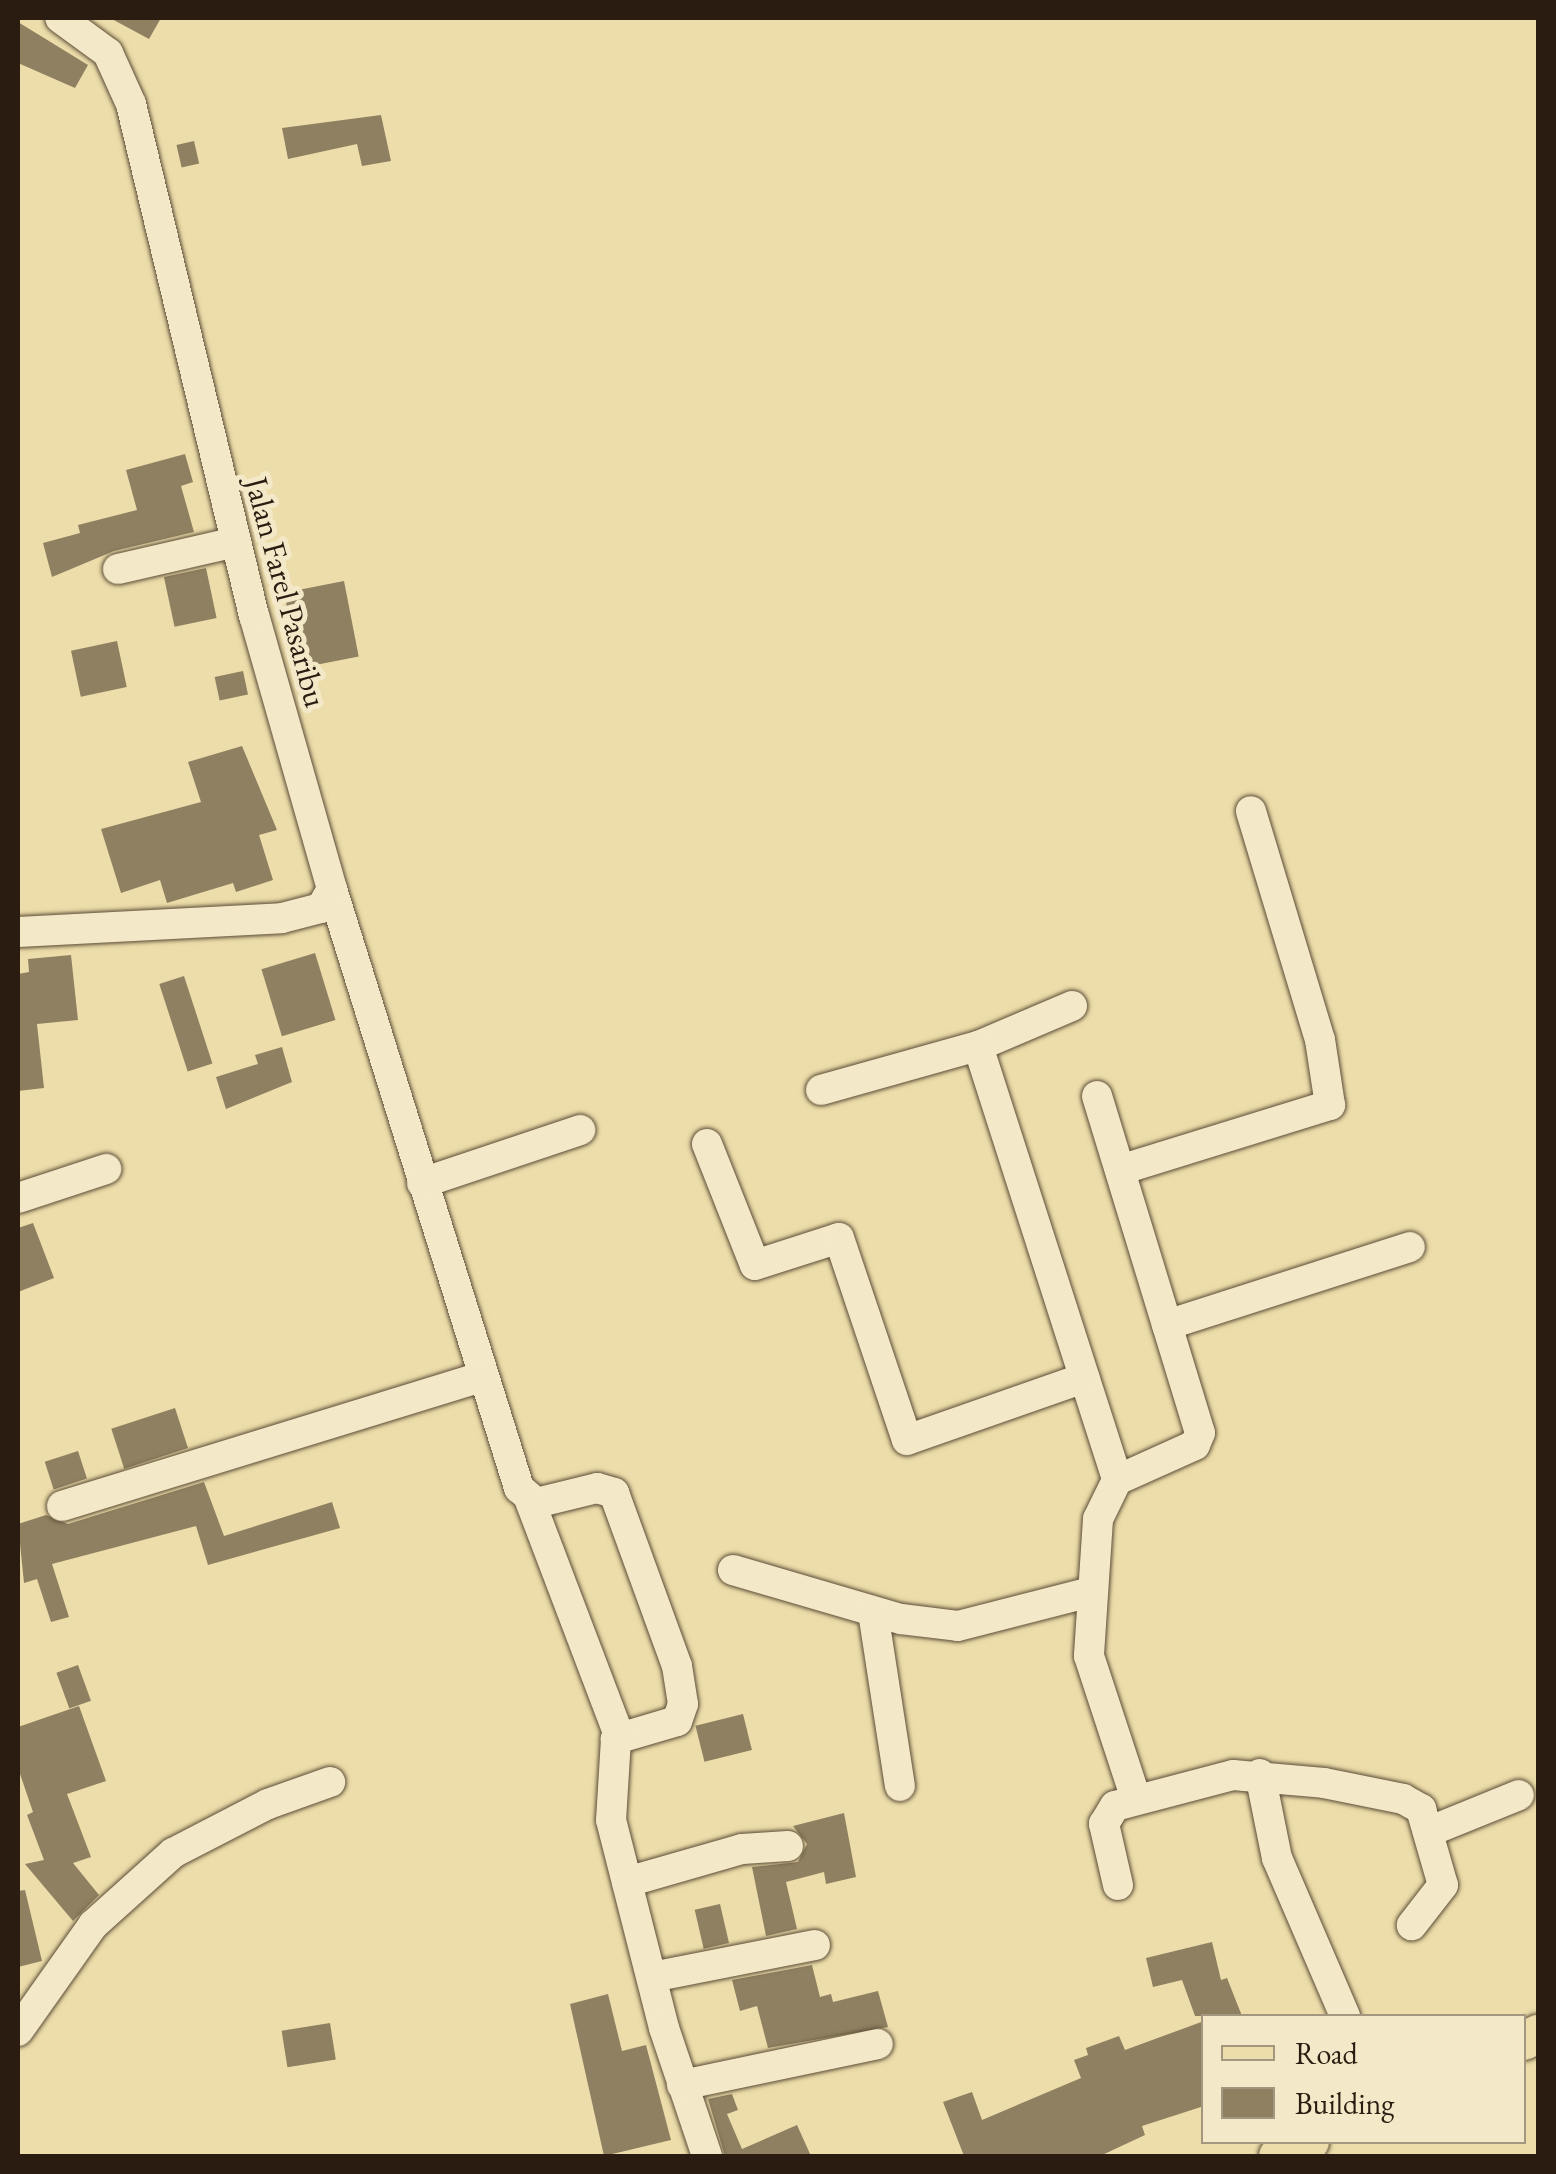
<!DOCTYPE html>
<html>
<head>
<meta charset="utf-8">
<style>
  body { margin:0 }
  #map { position:relative; width:1556px; height:2174px; overflow:hidden; background:#edddaa; font-family:"EB Garamond",serif }
  div>[style] { position:absolute }
  .building>* { inset:0; background:#8f8061; transform-origin:0 0 }
  .roads { filter:drop-shadow(0 0 2px #5b4c37) drop-shadow(0 0 2px #5b4c37) }
  .minor>* { height:30px; margin:-15px; padding:0 15px; transform-origin:15px; border-radius:15px; background:#f3e9c8 }
  .major>* { height:38px; margin:-19px; padding:0 19px; transform-origin:19px; border-radius:19px; background:#edddaa }
  span { translate:-50% -50%; white-space:nowrap; text-align:center; line-height:1.15; -webkit-text-stroke:10px #f3e9c8; paint-order:stroke }
  .street-label { font-size:32px; color:#2a1c11 }
  .frame { position:absolute; inset:0; border:20px solid #2a1c11; pointer-events:none }
  .legend { position:absolute; left:1201px; top:2014px; width:325px; height:130px; box-sizing:border-box; background:#f3e9c8; border:2px solid #a3977f; margin:0; padding:12px 18px; list-style:none; font-size:30px; color:#2a1c11 }
  .legend li { display:flex; align-items:center; gap:20px; height:50px }
  .legend b { width:50px; border:2px solid #a3977f }
</style>
</head>
<body>
<div id="map">
  <div class="building">
    <i style="clip-path:polygon(110px 18px,161px 18px,149px 39px)"></i>
    <i style="clip-path:polygon(18px 22px,88px 65px,75px 88px,18px 63px)"></i>
    <i style="clip-path:polygon(381px 115px,391px 161px,362px 166px,357px 144px,288px 159px,282px 128px)"></i>
    <i style="left:194px;top:141px;width:23px;height:18px;rotate:77deg"></i>
    <i style="clip-path:polygon(185px 454px,193px 482px,181px 486px,194px 532px,114px 551px,52px 577px,43px 543px,80px 533px,78px 525px,137px 510px,126px 470px)"></i>
    <i style="left:206px;top:568px;width:51px;height:43px;rotate:78deg"></i>
    <i style="left:344px;top:581px;width:77px;height:61px;rotate:79deg"></i>
    <i style="left:117px;top:641px;width:47px;height:47px;rotate:78deg"></i>
    <i style="left:243px;top:671px;width:24px;height:29px;rotate:78deg"></i>
    <i style="clip-path:polygon(242px 746px,277px 830px,259px 835px,273px 880px,236px 892px,233px 883px,167px 903px,160px 880px,121px 893px,101px 829px,201px 802px,188px 762px)"></i>
    <i style="left:315px;top:953px;width:70px;height:56px;rotate:73deg"></i>
    <i style="clip-path:polygon(71px 955px,78px 1020px,37px 1024px,44px 1088px,18px 1091px,18px 974px,29px 972px,28px 959px)"></i>
    <i style="left:184px;top:976px;width:92px;height:26px;rotate:72deg"></i>
    <i style="clip-path:polygon(282px 1047px,292px 1082px,226px 1109px,216px 1077px,258px 1064px,255px 1055px)"></i>
    <i style="clip-path:polygon(33px 1223px,54px 1278px,18px 1292px,18px 1228px)"></i>
    <i style="left:175px;top:1408px;width:42px;height:67px;rotate:72deg"></i>
    <i style="left:78px;top:1451px;width:29px;height:35px;rotate:72deg"></i>
    <i style="clip-path:polygon(204px 1482px,224px 1536px,332px 1502px,340px 1528px,208px 1565px,196px 1526px,52px 1564px,69px 1617px,51px 1622px,37px 1579px,24px 1583px,18px 1524px,46px 1515px,68px 1524px)"></i>
    <i style="left:78px;top:1665px;width:38px;height:23px;rotate:70deg"></i>
    <i style="clip-path:polygon(79px 1706px,106px 1781px,67px 1794px,91px 1857px,73px 1863px,99px 1895px,73px 1921px,25px 1864px,44px 1860px,27px 1815px,33px 1812px,18px 1768px,18px 1727px)"></i>
    <i style="left:743px;top:1714px;width:37px;height:49px;rotate:76deg"></i>
    <i style="clip-path:polygon(844px 1813px,856px 1877px,826px 1884px,824px 1872px,786px 1882px,797px 1929px,766px 1936px,752px 1867px,798px 1862px,807px 1844px,793px 1826px)"></i>
    <i style="clip-path:polygon(25px 1890px,42px 1961px,18px 1967px,18px 1891px)"></i>
    <i style="left:720px;top:1904px;width:40px;height:26px;rotate:77deg"></i>
    <i style="clip-path:polygon(1212px 1942px,1221px 1980px,1227px 1978px,1242px 2016px,1195px 2016px,1182px 1980px,1153px 1987px,1146px 1958px)"></i>
    <i style="clip-path:polygon(812px 1965px,820px 1997px,831px 1994px,833px 2002px,878px 1991px,888px 2027px,768px 2048px,757px 2006px,740px 2011px,732px 1980px)"></i>
    <i style="clip-path:polygon(608px 1994px,622px 2051px,646px 2045px,671px 2140px,604px 2156px,570px 2004px)"></i>
    <i style="clip-path:polygon(1204px 2021px,1204px 2106px,1142px 2126px,1145px 2135px,1100px 2156px,964px 2156px,943px 2102px,972px 2092px,982px 2120px,1081px 2078px,1074px 2060px,1088px 2055px,1086px 2048px,1119px 2036px,1125px 2050px)"></i>
    <i style="left:330px;top:2023px;width:37px;height:49px;rotate:81deg"></i>
    <i style="clip-path:polygon(732px 2094px,738px 2110px,727px 2114px,742px 2149px,797px 2125px,811px 2156px,725px 2156px,708px 2099px)"></i>
  </div>
  <div class="roads">
    <div class="minor">
      <i style="left:118px;top:569px;width:121px;rotate:-12.9deg"></i>
      <i style="left:332px;top:889px;width:628px;rotate:72.66deg"></i>
      <i style="left:519px;top:1488px;width:23px;rotate:41deg"></i>
      <i style="left:536px;top:1503px;width:63px;rotate:-13.8deg"></i>
      <i style="left:597px;top:1488px;width:18px;rotate:16deg"></i>
      <i style="left:614px;top:1493px;width:184px;rotate:70deg"></i>
      <i style="left:677px;top:1666px;width:38px;rotate:81deg"></i>
      <i style="left:683px;top:1704px;width:18px;rotate:109deg"></i>
      <i style="left:677px;top:1721px;width:64px;rotate:163.6deg"></i>
      <i style="left:616px;top:1739px;width:81px;rotate:93.5deg"></i>
      <i style="left:611px;top:1820px;width:215px;rotate:75.7deg"></i>
      <i style="left:664px;top:2028px;width:135px;rotate:71.4deg"></i>
      <i style="left:18px;top:932px;width:264px;rotate:-3deg"></i>
      <i style="left:282px;top:918px;width:40px;rotate:-14.4deg"></i>
      <i style="left:321px;top:908px;width:22px;rotate:-60deg"></i>
      <i style="left:332px;top:889px;width:284px;rotate:-105.9deg"></i>
      <i style="left:254px;top:616px;width:527px;rotate:-103.51deg"></i>
      <i style="left:131px;top:104px;width:56px;rotate:-114.3deg"></i>
      <i style="left:108px;top:53px;width:59px;rotate:-143.9deg"></i>
      <i style="left:1072px;top:1006px;width:102px;rotate:156.9deg"></i>
      <i style="left:978px;top:1046px;width:456px;rotate:72.2deg"></i>
      <i style="left:821px;top:1090px;width:163px;rotate:-15.7deg"></i>
      <i style="left:1097px;top:1096px;width:352px;rotate:73deg"></i>
      <i style="left:1200px;top:1433px;width:13px;rotate:113deg"></i>
      <i style="left:1195px;top:1445px;width:85px;rotate:155.8deg"></i>
      <i style="left:1117px;top:1480px;width:43px;rotate:116deg"></i>
      <i style="left:1098px;top:1519px;width:137px;rotate:93.8deg"></i>
      <i style="left:1089px;top:1656px;width:151px;rotate:71.8deg"></i>
      <i style="left:707px;top:1144px;width:130px;rotate:68.4deg"></i>
      <i style="left:755px;top:1265px;width:88px;rotate:-17.8deg"></i>
      <i style="left:839px;top:1238px;width:213px;rotate:71.4deg"></i>
      <i style="left:907px;top:1440px;width:188px;rotate:-19.3deg"></i>
      <i style="left:1120px;top:1170px;width:220px;rotate:-17.2deg"></i>
      <i style="left:1330px;top:1105px;width:66px;rotate:-98.7deg"></i>
      <i style="left:1320px;top:1040px;width:239px;rotate:-106.8deg"></i>
      <i style="left:422px;top:1183px;width:167px;rotate:-18.5deg"></i>
      <i style="left:18px;top:1198px;width:93px;rotate:-18.2deg"></i>
      <i style="left:1167px;top:1325px;width:255px;rotate:-17.8deg"></i>
      <i style="left:530px;top:1501px;width:250px;rotate:69.2deg"></i>
      <i style="left:62px;top:1506px;width:436px;rotate:-17.1deg"></i>
      <i style="left:733px;top:1570px;width:175px;rotate:16.3deg"></i>
      <i style="left:901px;top:1619px;width:57px;rotate:7deg"></i>
      <i style="left:958px;top:1626px;width:136px;rotate:-14.4deg"></i>
      <i style="left:873px;top:1612px;width:176px;rotate:81.2deg"></i>
      <i style="left:1260px;top:1774px;width:86px;rotate:78.6deg"></i>
      <i style="left:1277px;top:1858px;width:172px;rotate:66.7deg"></i>
      <i style="left:1428px;top:1832px;width:98px;rotate:-22.1deg"></i>
      <i style="left:627px;top:1882px;width:120px;rotate:-16deg"></i>
      <i style="left:742px;top:1849px;width:46px;rotate:-3.7deg"></i>
      <i style="left:1118px;top:1885px;width:63px;rotate:-102.9deg"></i>
      <i style="left:1104px;top:1824px;width:21px;rotate:-59deg"></i>
      <i style="left:1115px;top:1806px;width:122px;rotate:-14.7deg"></i>
      <i style="left:1233px;top:1775px;width:91px;rotate:5deg"></i>
      <i style="left:1324px;top:1783px;width:81px;rotate:11.4deg"></i>
      <i style="left:1403px;top:1799px;width:21px;rotate:29deg"></i>
      <i style="left:1421px;top:1809px;width:79px;rotate:73.9deg"></i>
      <i style="left:1443px;top:1885px;width:51px;rotate:127.8deg"></i>
      <i style="left:652px;top:1977px;width:166px;rotate:-11.1deg"></i>
      <i style="left:18px;top:2031px;width:130px;rotate:-54.7deg"></i>
      <i style="left:93px;top:1925px;width:108px;rotate:-42deg"></i>
      <i style="left:173px;top:1853px;width:107px;rotate:-27.3deg"></i>
      <i style="left:268px;top:1804px;width:66px;rotate:-19.5deg"></i>
      <i style="left:682px;top:2085px;width:200px;rotate:-11.8deg"></i>
    </div>
    <div class="major">
      <i style="left:1524px;top:2041px;width:16px;rotate:-27deg"></i>
      <i style="left:1278px;top:2156px;width:35px;rotate:-24deg"></i>
    </div>
  </div>
  <div class="street-label">
    <span style="left:286px;top:592px;rotate:75deg">Jalan Farel Pasaribu</span>
  </div>
  <div class="frame"></div>
  <ul class="legend">
  <li><b style="height:12px;background:#edddaa"></b>Road</li>
  <li><b style="height:28px;background:#8f8061"></b>Building</li>
  </ul>
</div>
</body>
</html>
